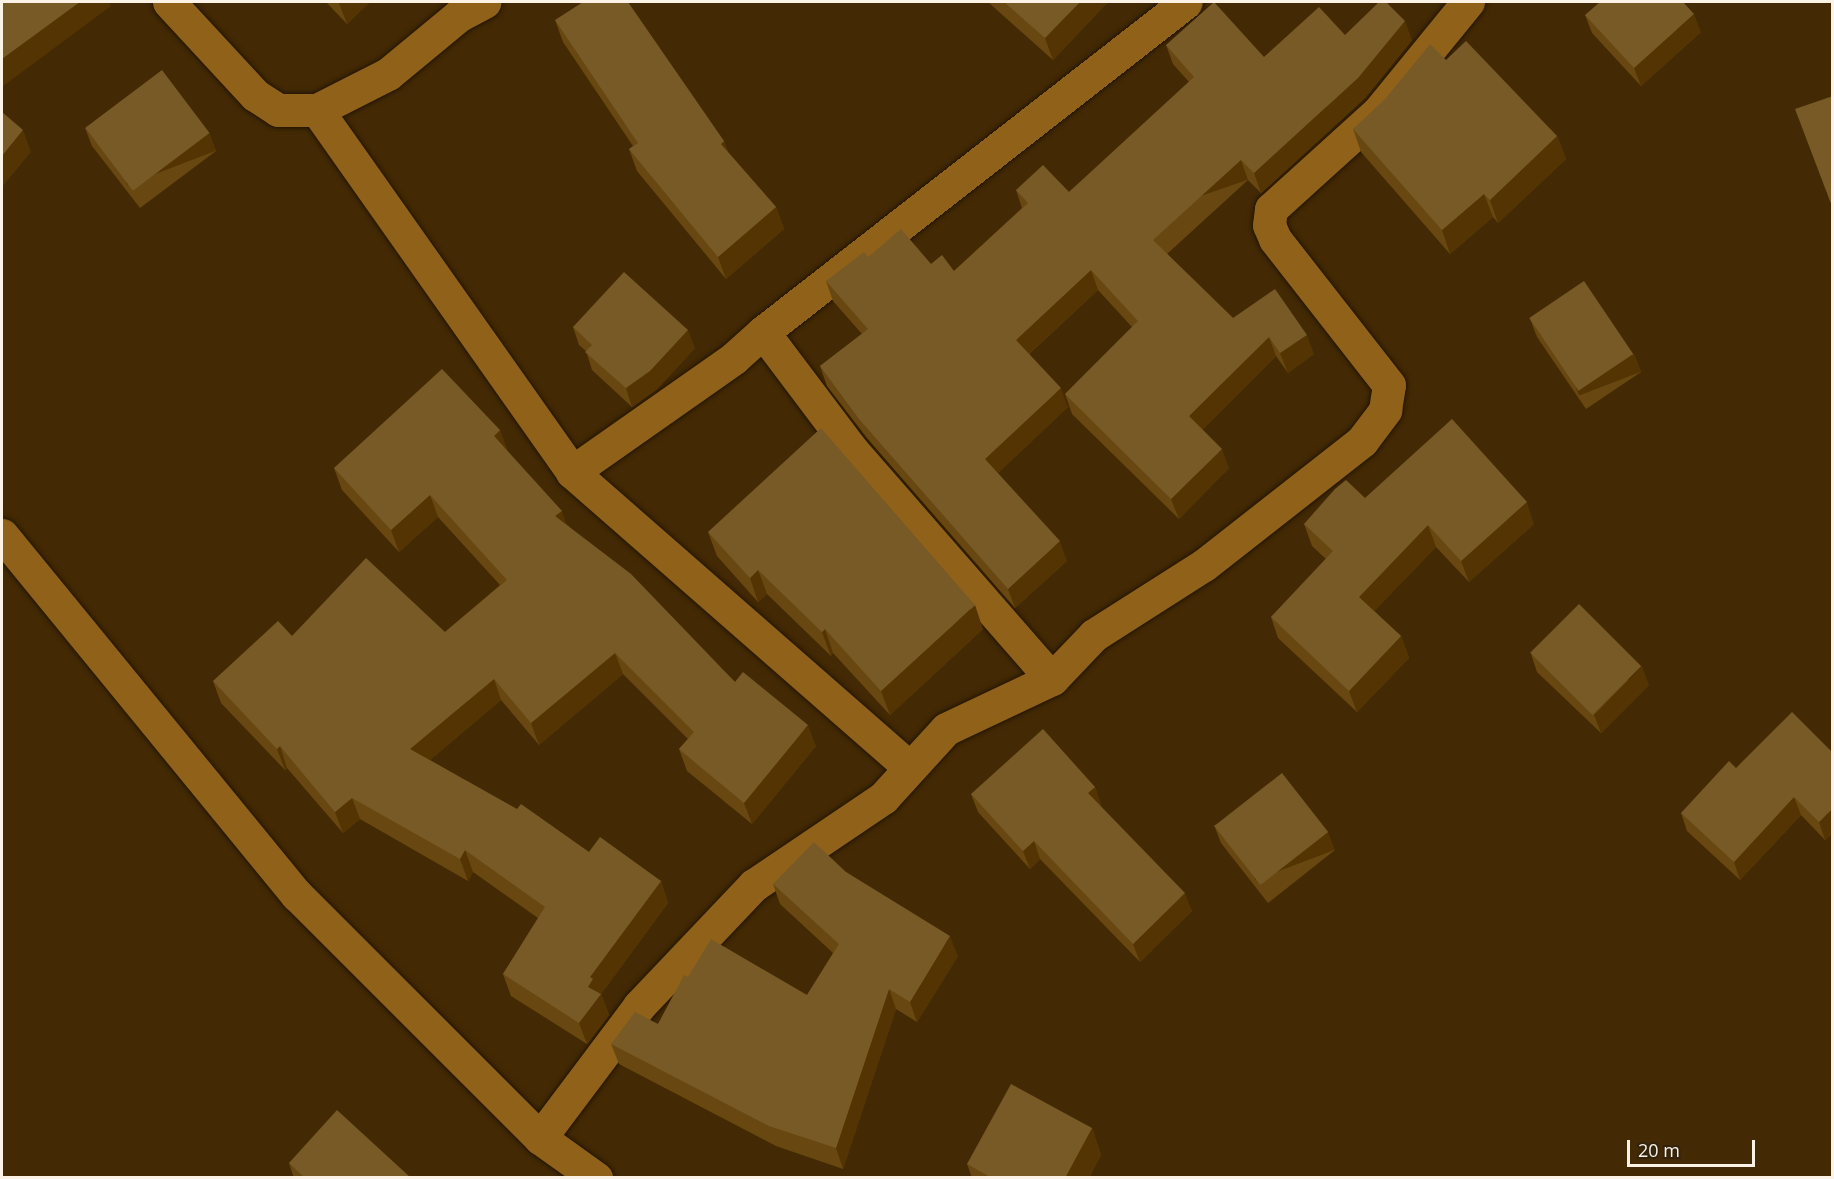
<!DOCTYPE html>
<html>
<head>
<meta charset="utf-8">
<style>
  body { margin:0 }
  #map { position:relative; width:1834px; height:1179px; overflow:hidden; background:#432a04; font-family:"Open Sans",sans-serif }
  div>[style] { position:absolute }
  .roads { filter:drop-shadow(0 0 2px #231502) drop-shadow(0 0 2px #231502) }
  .minor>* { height:33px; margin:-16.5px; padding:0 16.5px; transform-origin:16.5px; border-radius:16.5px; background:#906219 }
  .wall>* { inset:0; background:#684810 }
  .shaded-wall>* { inset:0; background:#533402; transform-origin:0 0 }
  .building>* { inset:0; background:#785a27; transform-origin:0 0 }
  span { translate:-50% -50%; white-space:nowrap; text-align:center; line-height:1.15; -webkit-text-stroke:4.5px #32230e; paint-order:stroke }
  .frame { position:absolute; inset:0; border:3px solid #fcf2e5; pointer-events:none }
  .scale { position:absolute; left:1627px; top:1140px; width:128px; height:27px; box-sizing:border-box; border:3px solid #fcf2e5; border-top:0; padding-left:8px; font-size:18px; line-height:21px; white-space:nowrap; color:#fcf2e5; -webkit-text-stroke:4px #32230e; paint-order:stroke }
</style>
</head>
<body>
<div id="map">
  <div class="roads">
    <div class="minor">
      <i style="left:169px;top:2px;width:127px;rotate:47.2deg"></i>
      <i style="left:255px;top:95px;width:27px;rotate:33deg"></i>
      <i style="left:278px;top:110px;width:39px"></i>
      <i style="left:317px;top:110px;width:80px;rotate:-26.9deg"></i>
      <i style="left:388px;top:74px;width:91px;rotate:-39.6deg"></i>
      <i style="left:458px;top:16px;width:30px;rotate:-28deg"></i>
      <i style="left:317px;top:110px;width:443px;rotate:54.8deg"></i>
      <i style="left:572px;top:472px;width:449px;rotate:41.2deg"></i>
      <i style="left:763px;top:332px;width:148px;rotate:53deg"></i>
      <i style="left:852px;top:450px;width:304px;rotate:48.9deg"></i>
      <i style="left:572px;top:472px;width:198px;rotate:-35.1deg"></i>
      <i style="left:734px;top:358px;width:39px;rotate:-42deg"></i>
      <i style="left:763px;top:332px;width:536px;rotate:-37.96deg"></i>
      <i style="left:2px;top:535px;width:465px;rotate:50.7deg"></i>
      <i style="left:297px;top:895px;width:344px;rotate:45deg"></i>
      <i style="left:540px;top:1138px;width:69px;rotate:35.5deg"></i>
      <i style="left:540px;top:1138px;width:165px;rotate:-53.1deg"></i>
      <i style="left:639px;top:1006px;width:167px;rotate:-46.5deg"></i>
      <i style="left:754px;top:885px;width:156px;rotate:-34deg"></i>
      <i style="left:883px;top:798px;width:93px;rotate:-47.6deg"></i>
      <i style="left:946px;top:729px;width:117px;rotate:-25.3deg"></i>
      <i style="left:1052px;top:679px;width:61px;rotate:-46.3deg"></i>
      <i style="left:1094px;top:635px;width:130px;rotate:-32.5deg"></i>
      <i style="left:1204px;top:565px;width:201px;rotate:-38.1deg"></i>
      <i style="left:1362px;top:441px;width:39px;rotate:-53deg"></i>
      <i style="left:1385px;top:410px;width:25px;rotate:-81deg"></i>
      <i style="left:1389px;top:385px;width:185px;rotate:-128deg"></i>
      <i style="left:1275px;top:239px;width:15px;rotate:-113deg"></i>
      <i style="left:1269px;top:225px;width:16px;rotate:-83deg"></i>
      <i style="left:1271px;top:209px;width:146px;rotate:-42.2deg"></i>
      <i style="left:1379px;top:111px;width:141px;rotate:-50.8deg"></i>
    </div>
  </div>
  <div class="wall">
    <i style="clip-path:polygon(326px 2px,370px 2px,347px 24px)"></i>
    <i style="clip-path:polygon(988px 2px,1108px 2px,1053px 60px)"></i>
    <i style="clip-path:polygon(1585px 15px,1701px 32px,1641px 86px,1592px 33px)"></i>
    <i style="clip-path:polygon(555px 20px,724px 141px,728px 152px,776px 207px,784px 229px,726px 279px,637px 171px,629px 149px,633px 146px,563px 42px)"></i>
    <i style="clip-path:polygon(1345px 35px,1412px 40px,1365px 98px,1261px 193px,1248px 180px,1167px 254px,1233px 318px,1314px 354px,1288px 373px,1276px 356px,1202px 430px,1229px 468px,1179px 519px,1072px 414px,1065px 394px,1132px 327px,1098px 290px,1029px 354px,1068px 407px,998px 473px,1067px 561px,1015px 608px,867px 438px,827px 386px,820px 366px,862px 334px,833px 301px,826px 281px,868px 257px,931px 264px,954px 271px,1022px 208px,1016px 190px,1069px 192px,1189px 82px,1173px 64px,1166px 45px,1264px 57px)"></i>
    <i style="clip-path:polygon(1446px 60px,1557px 136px,1566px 159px,1498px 223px,1493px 217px,1450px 254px,1361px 152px,1353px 129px)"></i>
    <i style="clip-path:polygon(85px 128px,209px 133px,216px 151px,140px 208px,92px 146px)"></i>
    <i style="clip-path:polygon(1530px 319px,1634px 354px,1641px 372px,1586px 409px,1537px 337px)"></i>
    <i style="clip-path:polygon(573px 327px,695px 348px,657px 389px,632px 407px,592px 370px,586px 351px,579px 345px)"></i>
    <i style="clip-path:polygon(500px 430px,507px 451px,567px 525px,735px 682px,816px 746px,752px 824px,687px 771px,679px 749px,688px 739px,623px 674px,539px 745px,501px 700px,430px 760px,589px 852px,661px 881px,668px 903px,601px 994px,609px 1015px,587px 1044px,511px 996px,503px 974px,538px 918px,473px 872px,468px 881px,360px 819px,343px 833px,287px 768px,285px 770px,221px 703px,213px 681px,292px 636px,445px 632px,500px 585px,438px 517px,399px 552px,342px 490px,334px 468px)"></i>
    <i style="clip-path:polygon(1365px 498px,1534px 524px,1469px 582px,1436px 547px,1374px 611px,1401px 636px,1409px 658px,1357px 712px,1278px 638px,1271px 617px,1326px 559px,1312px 546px,1304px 524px)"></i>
    <i style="clip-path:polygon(708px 532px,983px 629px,890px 715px,833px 653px,831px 656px,767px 594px,758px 602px,717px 556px)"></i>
    <i style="clip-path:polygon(1531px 654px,1649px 685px,1601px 733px,1537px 672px)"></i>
    <i style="clip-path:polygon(1833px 753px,1833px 833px,1825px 840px,1801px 815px,1740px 880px,1687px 831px,1681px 813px,1736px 768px)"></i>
    <i style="clip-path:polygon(1095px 787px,1101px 805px,1100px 806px,1192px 911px,1140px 962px,1040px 859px,1030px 869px,978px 812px,971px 794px)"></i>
    <i style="clip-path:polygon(1214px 825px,1335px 850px,1268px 903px,1221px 843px)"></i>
    <i style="clip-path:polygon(846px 872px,958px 956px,917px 1022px,896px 1009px,843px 1169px,776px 1146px,619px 1064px,611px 1044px,658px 1024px,688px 977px,807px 995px,833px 953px,780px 904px,773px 884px)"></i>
    <i style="clip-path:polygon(1092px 1128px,1101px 1155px,1089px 1178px,972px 1178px,967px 1164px)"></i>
    <i style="clip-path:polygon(289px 1163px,411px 1178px,294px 1178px)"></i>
  </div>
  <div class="shaded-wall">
    <i style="clip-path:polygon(80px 2px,109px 2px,111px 6px,2px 87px,2px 59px)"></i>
    <i style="clip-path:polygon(340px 2px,370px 2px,347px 24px,339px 3px)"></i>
    <i style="clip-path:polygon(1080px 2px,1108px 2px,1053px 60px,1045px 38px)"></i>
    <i style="clip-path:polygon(1694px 14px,1701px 32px,1641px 86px,1634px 68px)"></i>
    <i style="clip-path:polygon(1405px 21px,1412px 40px,1365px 98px,1261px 193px,1254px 173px)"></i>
    <i style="clip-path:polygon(23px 130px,31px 152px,2px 187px,2px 156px)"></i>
    <i style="left:209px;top:133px;width:19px;height:95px;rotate:69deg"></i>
    <i style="clip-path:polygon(1557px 136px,1566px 159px,1498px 223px,1490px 200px)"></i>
    <i style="clip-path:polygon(724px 141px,732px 164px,721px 144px)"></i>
    <i style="left:1241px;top:160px;width:21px;height:119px;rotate:71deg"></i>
    <i style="clip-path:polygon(1484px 194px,1493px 217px,1450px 254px,1442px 230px)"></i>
    <i style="clip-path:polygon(776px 207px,784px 229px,726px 279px,718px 257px)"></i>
    <i style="clip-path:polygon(1091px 270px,1098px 290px,1023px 359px,1016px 340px)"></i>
    <i style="clip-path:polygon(688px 330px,695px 348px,657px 389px,632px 407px,626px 388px)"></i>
    <i style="clip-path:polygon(1307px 335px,1314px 354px,1288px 373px,1280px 353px)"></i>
    <i style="clip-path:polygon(1269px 337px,1276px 356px,1196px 436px,1189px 416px)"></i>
    <i style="left:1634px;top:354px;width:19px;height:66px;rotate:69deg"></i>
    <i style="clip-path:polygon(1061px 388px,1068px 407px,992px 479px,985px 459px)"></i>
    <i style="clip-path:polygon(500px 430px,508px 452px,494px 436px)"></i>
    <i style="clip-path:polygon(1222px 449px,1229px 468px,1179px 519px,1171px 499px)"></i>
    <i style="clip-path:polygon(430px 495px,438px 517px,399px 552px,391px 530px)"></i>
    <i style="clip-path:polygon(1527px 502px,1534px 524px,1469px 582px,1461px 561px)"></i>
    <i style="clip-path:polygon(562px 511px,569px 532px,555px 516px)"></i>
    <i style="clip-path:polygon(1428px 525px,1436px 547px,1367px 619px,1359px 597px)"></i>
    <i style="clip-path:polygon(1060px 541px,1067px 561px,1015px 608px,1008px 589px)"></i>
    <i style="clip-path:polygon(758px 570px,767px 594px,758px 602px,750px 578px)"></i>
    <i style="clip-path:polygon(975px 605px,983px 629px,890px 715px,881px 691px)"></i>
    <i style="clip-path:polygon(825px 629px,833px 653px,831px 656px,822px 632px)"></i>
    <i style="clip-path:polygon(1401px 636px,1409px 658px,1357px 712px,1349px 691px)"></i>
    <i style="clip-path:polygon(615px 653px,623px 674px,539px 745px,531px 723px)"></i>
    <i style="clip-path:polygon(1642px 666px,1649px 685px,1601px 733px,1594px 715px)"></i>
    <i style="clip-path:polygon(494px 679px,501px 700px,418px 770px,410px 749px)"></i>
    <i style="clip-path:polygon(808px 725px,816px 746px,752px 824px,744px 803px)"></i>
    <i style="clip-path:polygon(280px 746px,287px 768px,285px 770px,277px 749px)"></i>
    <i style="clip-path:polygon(1095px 787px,1101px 805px,1094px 811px,1088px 793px)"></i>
    <i style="clip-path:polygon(1794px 797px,1801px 815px,1740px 880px,1734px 862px)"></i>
    <i style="clip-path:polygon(352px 798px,360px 819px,343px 833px,335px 812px)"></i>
    <i style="clip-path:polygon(1833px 808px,1833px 833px,1825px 840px,1819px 822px)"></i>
    <i style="left:1328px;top:832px;width:19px;height:85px;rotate:69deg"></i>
    <i style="clip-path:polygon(1034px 841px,1040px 859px,1030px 869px,1023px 851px)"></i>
    <i style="clip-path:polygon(465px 850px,473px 872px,468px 881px,460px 859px)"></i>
    <i style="clip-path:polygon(661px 881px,668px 903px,601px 994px,609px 1015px,587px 1044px,579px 1023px,590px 977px)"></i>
    <i style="clip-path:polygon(1185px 893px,1192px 911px,1140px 962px,1133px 944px)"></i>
    <i style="clip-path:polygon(950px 936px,958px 956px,917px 1022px,910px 1002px)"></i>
    <i style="clip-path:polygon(889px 989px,896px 1009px,843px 1169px,836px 1148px)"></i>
    <i style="clip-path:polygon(1092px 1128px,1101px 1155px,1089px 1178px,1065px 1178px)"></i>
  </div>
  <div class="building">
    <i style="clip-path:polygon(2px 2px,80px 2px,2px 59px)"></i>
    <i style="clip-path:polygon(583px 2px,628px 2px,724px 141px,721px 144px,776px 207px,718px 257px,629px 149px,638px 143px,555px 20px)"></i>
    <i style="clip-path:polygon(1004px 2px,1080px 2px,1045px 38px)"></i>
    <i style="clip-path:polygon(1214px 2px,1264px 57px,1319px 7px,1345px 35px,1379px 2px,1386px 2px,1405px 21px,1358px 78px,1254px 173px,1241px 160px,1153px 240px,1233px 318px,1275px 289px,1307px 335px,1280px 353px,1269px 337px,1189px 416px,1222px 449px,1171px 499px,1065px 394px,1138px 321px,1091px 270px,1016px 340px,1061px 388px,985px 459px,1060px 541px,1008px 589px,859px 419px,820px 366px,868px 329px,826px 281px,864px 252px,868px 257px,901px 229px,931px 264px,942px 255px,954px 271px,1028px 203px,1016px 190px,1043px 165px,1069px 192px,1194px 77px,1166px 45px)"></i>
    <i style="clip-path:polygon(1600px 2px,1683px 2px,1694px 14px,1634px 68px,1585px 15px)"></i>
    <i style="clip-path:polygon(1466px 41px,1557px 136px,1490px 200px,1484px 194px,1442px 230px,1353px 129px,1385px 99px,1430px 44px,1446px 60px)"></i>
    <i style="left:162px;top:70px;width:79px;height:96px;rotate:53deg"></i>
    <i style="clip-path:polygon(1833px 96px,1833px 209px,1795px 109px)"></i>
    <i style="clip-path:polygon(2px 112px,23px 130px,2px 156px)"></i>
    <i style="clip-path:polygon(624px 272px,688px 330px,650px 371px,626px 388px,585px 352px,592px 345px,573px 327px)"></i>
    <i style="left:1584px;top:281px;width:88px;height:66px;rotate:56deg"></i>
    <i style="clip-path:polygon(442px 369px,500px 430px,494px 436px,562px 511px,555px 516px,631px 574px,735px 682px,743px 672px,808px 725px,744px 803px,679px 749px,694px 732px,615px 653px,531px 723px,494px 679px,410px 749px,517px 809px,521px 804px,589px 852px,600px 837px,661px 881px,590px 977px,593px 979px,588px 987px,601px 994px,579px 1023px,503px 974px,545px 907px,465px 850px,460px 859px,352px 798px,335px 812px,280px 746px,277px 749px,213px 681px,278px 621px,292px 636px,366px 558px,445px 632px,507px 580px,430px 495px,391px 530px,334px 468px)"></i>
    <i style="clip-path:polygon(1452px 419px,1527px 502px,1461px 561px,1428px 525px,1359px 597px,1401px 636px,1349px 691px,1271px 617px,1333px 551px,1304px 524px,1335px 489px,1346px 480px,1365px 498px)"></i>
    <i style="clip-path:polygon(821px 428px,975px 605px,881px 691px,825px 629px,822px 632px,758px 570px,750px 578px,708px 532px)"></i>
    <i style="left:1579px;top:604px;width:88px;height:69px;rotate:45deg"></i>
    <i style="clip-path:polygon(1792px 712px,1833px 753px,1833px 808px,1819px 822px,1794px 797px,1734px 862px,1681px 813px,1729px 761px,1736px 768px)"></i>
    <i style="clip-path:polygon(1043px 729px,1095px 787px,1088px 793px,1185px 893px,1133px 944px,1034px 841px,1023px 851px,971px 794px)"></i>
    <i style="left:1282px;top:773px;width:75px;height:86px;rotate:52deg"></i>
    <i style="clip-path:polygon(814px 842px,846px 872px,950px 936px,910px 1002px,889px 989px,836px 1148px,769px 1126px,611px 1044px,635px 1012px,658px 1024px,684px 975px,688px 977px,711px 939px,807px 995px,839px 944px,773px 884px)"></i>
    <i style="clip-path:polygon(1011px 1084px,1092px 1128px,1065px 1178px,992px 1178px,967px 1164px)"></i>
    <i style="clip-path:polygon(337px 1110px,411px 1178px,305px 1178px,289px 1163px)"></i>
  </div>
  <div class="frame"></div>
  <div class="scale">20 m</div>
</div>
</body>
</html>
